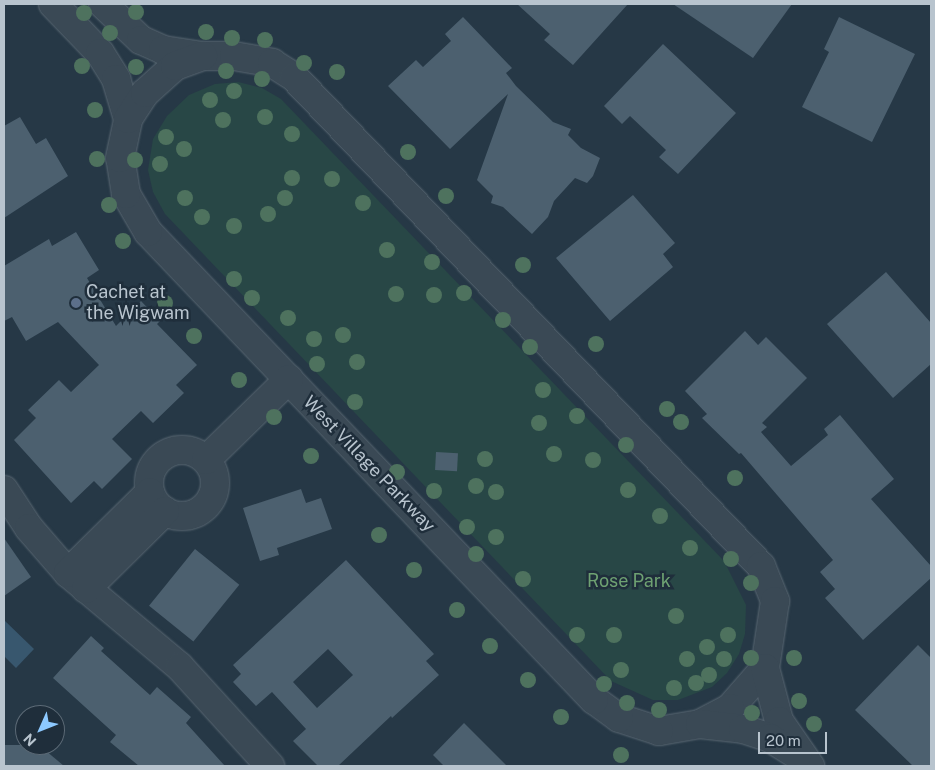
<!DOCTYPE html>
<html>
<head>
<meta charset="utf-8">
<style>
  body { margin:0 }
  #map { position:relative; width:935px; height:770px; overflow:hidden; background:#263846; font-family:"Public Sans",sans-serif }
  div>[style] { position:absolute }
  .green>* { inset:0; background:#284746 }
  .water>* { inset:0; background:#38576e }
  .building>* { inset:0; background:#4c606f; transform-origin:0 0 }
  .roads { filter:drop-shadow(0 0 1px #596772) drop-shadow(0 0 1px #596772) }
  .street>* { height:28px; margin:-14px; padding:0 14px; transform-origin:14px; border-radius:14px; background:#3a4955 }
  .street>.ring { margin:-14px; padding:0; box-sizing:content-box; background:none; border:28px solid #3a4955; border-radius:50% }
  .trees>* { width:16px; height:16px; margin:-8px; border-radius:50%; background:#4e725e }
  .dots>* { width:14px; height:14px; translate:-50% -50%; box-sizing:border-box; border:2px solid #1f2e3b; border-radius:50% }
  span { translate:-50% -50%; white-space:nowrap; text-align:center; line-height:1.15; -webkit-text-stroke:5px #1f2e3b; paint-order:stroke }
  .poi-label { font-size:18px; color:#b8c4ce }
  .left { translate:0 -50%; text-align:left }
  .street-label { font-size:18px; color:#b8c4ce }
  .park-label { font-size:18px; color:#6ea172 }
  .frame { position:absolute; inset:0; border:5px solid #b8c4ce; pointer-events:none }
  .north { position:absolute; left:15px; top:705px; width:50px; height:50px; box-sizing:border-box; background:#1f2e3b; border:1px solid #5c6a76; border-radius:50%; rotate:226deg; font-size:14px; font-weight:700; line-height:20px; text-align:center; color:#b8c4ce }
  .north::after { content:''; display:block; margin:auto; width:18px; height:22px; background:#8dc9ff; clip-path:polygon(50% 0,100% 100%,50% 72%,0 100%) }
  .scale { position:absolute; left:758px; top:732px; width:69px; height:22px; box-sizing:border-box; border:2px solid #b8c4ce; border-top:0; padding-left:6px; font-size:15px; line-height:18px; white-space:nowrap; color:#b8c4ce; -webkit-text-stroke:4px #1f2e3b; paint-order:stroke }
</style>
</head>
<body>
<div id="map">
  <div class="green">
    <i style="clip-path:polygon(238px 82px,262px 88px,281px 99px,724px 561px,746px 605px,745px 634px,739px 654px,727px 673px,712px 687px,678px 700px,653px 700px,611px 681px,165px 214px,153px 192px,148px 170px,153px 139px,167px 116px,189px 95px,215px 84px)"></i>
  </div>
  <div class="water">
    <i style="clip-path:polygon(4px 620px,34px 649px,16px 668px,4px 656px)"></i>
  </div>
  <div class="building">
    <i style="clip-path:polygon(517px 4px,628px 4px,573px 65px,544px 40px,550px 34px)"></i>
    <i style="clip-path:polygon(673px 4px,792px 4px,753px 58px)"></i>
    <i style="clip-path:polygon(463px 17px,512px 68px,506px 73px,516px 86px,553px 122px,571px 129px,568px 135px,581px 148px,600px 158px,593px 176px,587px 183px,575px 178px,554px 201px,548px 217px,532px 234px,503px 207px,491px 203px,493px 196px,477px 180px,508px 94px,450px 149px,388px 86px,416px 60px,423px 67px,451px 41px,445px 34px)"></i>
    <i style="clip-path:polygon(839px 17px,915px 54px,872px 142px,802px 107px,829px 52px,824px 49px)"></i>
    <i style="clip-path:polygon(663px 44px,736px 113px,678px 174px,659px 157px,666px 150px,630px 116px,622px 124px,604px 106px)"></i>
    <i style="clip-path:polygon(20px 117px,36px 144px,46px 138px,68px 176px,4px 218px,4px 126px)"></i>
    <i style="clip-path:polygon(633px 195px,675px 243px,663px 254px,673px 267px,610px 321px,556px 258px)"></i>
    <i style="clip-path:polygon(76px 232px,99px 270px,87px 278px,116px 326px,141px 301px,160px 321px,157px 324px,197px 365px,176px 385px,184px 393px,153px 423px,141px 411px,112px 439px,132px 459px,102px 489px,94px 481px,71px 503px,14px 440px,36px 418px,28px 410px,59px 380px,71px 392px,99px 365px,58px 322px,26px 341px,12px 317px,4px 321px,4px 266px,49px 239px,52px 246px)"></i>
    <i style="clip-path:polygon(886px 272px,931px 323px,931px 364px,893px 398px,827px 324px)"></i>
    <i style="clip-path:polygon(745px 331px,758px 345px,766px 337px,807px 378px,762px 423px,767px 427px,761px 432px,791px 466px,828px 435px,824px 429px,840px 415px,894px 479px,871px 499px,931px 566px,931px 578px,863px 640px,825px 598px,835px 589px,820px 572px,833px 560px,741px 453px,739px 454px,702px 418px,707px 414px,685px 391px)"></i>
    <i style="left:436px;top:452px;width:22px;height:18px;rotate:3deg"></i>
    <i style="clip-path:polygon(301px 489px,306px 503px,321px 498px,332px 529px,277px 548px,279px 555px,260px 561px,243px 508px)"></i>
    <i style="clip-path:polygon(4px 538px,31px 577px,4px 596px)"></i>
    <i style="left:195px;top:549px;width:57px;height:73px;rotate:39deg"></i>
    <i style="clip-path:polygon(evenodd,346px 560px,434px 654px,426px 661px,439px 675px,392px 718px,391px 716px,338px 766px,318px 766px,293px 741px,306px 729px,272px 692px,256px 706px,233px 682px,241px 674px,233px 665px,346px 560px,328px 649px,353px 675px,317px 708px,293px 682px,328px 649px)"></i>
    <i style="clip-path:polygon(91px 636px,104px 648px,101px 651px,150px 695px,157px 687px,191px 717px,186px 723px,225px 766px,139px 766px,110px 742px,116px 735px,53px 678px)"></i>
    <i style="clip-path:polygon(918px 645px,931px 658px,931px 766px,913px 766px,855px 710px)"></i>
    <i style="clip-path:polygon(464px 723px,507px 766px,444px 766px,433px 755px)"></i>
    <i style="clip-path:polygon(4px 745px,39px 745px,64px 766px,4px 766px)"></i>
  </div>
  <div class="roads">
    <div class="street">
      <i style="left:53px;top:4px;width:68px;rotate:46.2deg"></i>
      <i style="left:100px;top:53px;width:31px;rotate:58deg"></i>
      <i style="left:116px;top:79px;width:42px;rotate:73.3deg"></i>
      <i style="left:103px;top:4px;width:52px;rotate:43.5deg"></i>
      <i style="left:141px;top:40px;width:24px;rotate:24deg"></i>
      <i style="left:163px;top:50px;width:38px;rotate:9deg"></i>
      <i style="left:203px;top:56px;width:31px"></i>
      <i style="left:234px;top:56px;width:39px;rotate:10deg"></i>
      <i style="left:272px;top:63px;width:26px;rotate:32deg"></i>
      <i style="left:294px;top:77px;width:676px;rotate:46.32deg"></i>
      <i style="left:761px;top:566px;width:38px;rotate:68deg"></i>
      <i style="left:775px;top:601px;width:68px;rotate:98.5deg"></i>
      <i style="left:765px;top:668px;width:53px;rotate:131.2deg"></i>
      <i style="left:730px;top:708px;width:34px;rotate:152deg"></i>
      <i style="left:700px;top:724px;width:42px;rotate:170.3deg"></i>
      <i style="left:659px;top:731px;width:42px;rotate:-162deg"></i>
      <i style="left:619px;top:718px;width:31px;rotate:-144deg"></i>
      <i style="left:594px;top:700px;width:646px;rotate:-133.62deg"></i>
      <i style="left:148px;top:232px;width:44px;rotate:-120.1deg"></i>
      <i style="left:126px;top:194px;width:36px;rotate:-99deg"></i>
      <i style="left:120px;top:158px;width:40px;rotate:-78deg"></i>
      <i style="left:128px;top:119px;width:31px;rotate:-57deg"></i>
      <i style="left:145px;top:93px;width:40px;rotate:-42deg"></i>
      <i style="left:175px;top:66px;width:30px;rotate:-20deg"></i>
      <i class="ring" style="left:149px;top:450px;width:38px;height:38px"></i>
      <i style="left:206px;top:460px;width:116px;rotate:-44.3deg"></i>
      <i style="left:4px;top:490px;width:45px;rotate:56.7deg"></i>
      <i style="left:29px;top:528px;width:60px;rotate:49.1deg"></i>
      <i style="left:68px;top:573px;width:146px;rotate:40deg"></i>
      <i style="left:180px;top:667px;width:134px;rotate:47.7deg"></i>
      <i style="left:68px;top:573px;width:115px;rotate:-44.6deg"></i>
      <i style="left:86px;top:589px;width:111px;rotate:-44.6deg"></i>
      <i style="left:765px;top:668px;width:55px;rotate:75.2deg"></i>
      <i style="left:779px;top:721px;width:55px;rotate:55.4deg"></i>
      <i style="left:700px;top:724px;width:43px;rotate:6.6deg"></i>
      <i style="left:743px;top:729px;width:28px;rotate:18deg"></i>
      <i style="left:770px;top:738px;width:32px;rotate:32deg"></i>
    </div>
  </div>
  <div class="trees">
    <i style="left:136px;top:12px"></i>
    <i style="left:84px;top:13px"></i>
    <i style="left:206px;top:32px"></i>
    <i style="left:110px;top:33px"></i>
    <i style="left:232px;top:38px"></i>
    <i style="left:265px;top:40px"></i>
    <i style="left:304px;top:63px"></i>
    <i style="left:82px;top:66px"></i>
    <i style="left:136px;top:67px"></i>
    <i style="left:226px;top:71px"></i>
    <i style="left:337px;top:72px"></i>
    <i style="left:262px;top:79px"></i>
    <i style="left:234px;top:91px"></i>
    <i style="left:210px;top:100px"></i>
    <i style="left:95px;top:110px"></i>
    <i style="left:265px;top:117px"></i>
    <i style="left:223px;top:120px"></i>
    <i style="left:292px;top:134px"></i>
    <i style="left:166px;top:137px"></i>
    <i style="left:184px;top:149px"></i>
    <i style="left:408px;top:152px"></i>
    <i style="left:97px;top:159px"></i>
    <i style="left:135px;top:160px"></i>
    <i style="left:160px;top:164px"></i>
    <i style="left:292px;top:178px"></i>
    <i style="left:332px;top:179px"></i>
    <i style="left:446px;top:196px"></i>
    <i style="left:185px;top:198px"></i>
    <i style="left:285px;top:198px"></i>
    <i style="left:363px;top:203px"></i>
    <i style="left:109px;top:205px"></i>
    <i style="left:268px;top:214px"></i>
    <i style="left:202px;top:217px"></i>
    <i style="left:234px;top:226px"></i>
    <i style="left:123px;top:241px"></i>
    <i style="left:387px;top:250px"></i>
    <i style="left:432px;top:262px"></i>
    <i style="left:523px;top:265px"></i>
    <i style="left:234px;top:279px"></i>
    <i style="left:464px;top:293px"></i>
    <i style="left:396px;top:294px"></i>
    <i style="left:434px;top:295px"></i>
    <i style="left:252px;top:298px"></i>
    <i style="left:165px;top:303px"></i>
    <i style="left:288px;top:318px"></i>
    <i style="left:503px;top:320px"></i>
    <i style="left:343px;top:335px"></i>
    <i style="left:194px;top:336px"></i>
    <i style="left:314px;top:339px"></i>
    <i style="left:596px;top:344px"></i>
    <i style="left:530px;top:347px"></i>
    <i style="left:357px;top:362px"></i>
    <i style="left:317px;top:364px"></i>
    <i style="left:239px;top:380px"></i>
    <i style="left:543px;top:390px"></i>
    <i style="left:355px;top:402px"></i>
    <i style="left:667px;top:409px"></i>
    <i style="left:577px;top:416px"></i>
    <i style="left:274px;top:417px"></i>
    <i style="left:681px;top:422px"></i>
    <i style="left:539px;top:423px"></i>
    <i style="left:626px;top:445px"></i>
    <i style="left:554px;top:454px"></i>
    <i style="left:311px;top:456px"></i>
    <i style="left:485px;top:459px"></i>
    <i style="left:593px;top:460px"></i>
    <i style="left:397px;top:472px"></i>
    <i style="left:735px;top:478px"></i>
    <i style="left:476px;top:486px"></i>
    <i style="left:628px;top:490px"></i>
    <i style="left:434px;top:491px"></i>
    <i style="left:496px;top:492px"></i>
    <i style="left:660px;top:516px"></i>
    <i style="left:467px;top:527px"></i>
    <i style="left:379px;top:535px"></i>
    <i style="left:496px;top:537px"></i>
    <i style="left:690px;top:548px"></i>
    <i style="left:476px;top:554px"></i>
    <i style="left:731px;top:559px"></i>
    <i style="left:414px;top:570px"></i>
    <i style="left:523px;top:579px"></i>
    <i style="left:751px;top:583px"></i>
    <i style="left:457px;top:610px"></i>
    <i style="left:676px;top:616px"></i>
    <i style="left:577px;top:635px"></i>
    <i style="left:614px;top:635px"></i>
    <i style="left:728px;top:635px"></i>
    <i style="left:490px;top:646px"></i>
    <i style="left:707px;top:647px"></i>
    <i style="left:751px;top:658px"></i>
    <i style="left:794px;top:658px"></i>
    <i style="left:687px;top:659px"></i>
    <i style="left:724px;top:659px"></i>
    <i style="left:621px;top:670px"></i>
    <i style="left:709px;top:675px"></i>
    <i style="left:528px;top:680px"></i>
    <i style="left:696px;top:683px"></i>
    <i style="left:604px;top:684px"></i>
    <i style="left:674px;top:688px"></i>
    <i style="left:799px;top:701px"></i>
    <i style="left:627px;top:703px"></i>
    <i style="left:659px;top:710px"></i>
    <i style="left:752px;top:713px"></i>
    <i style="left:561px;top:717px"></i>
    <i style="left:814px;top:724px"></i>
    <i style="left:621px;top:755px"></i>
  </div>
  <div class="dots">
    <i style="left:76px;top:303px;background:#5c6f8a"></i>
  </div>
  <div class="poi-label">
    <span class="left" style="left:86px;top:303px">Cachet at<br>the Wigwam</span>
  </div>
  <div class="street-label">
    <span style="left:369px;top:464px;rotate:46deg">West Village Parkway</span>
  </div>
  <div class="park-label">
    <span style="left:629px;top:581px">Rose Park</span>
  </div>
  <div class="frame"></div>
  <div class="north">N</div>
  <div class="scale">20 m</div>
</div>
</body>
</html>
